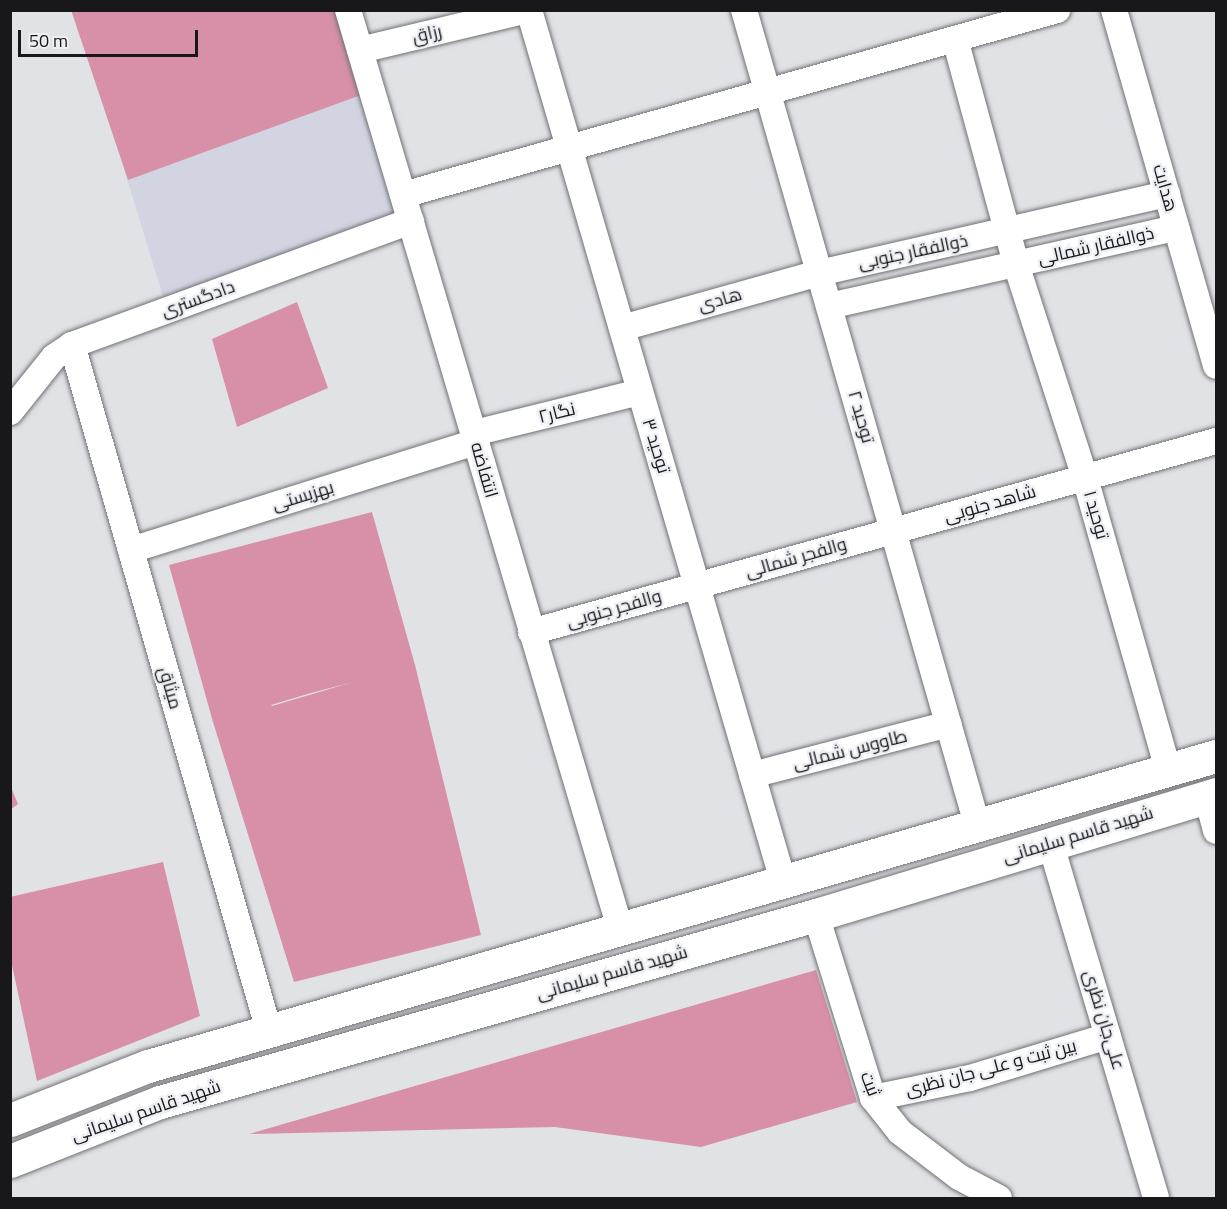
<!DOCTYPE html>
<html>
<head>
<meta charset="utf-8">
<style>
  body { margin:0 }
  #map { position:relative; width:1227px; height:1209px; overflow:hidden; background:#e1e2e6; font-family:"Titillium Web",Cairo,sans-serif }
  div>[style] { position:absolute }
  .built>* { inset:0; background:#d2d5e1; transform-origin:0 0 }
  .building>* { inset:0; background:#d790a7 }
  .roads { filter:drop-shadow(0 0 2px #707175) drop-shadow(0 0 2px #707175) }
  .street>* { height:26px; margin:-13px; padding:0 13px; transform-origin:13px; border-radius:13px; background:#fff }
  .secondary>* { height:33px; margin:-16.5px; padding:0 16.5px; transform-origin:16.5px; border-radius:16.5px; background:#fff }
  span { translate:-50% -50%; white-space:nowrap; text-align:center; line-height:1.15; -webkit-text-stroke:4.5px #eeeff4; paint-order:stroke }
  .street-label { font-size:18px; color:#18181a }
  .frame { position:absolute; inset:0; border:12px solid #18181a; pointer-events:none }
  .scale { position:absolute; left:18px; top:30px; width:180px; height:27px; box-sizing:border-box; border:3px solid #18181a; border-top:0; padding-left:8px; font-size:18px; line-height:21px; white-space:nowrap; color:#18181a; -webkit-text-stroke:4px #eeeff4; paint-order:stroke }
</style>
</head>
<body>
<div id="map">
  <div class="built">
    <i style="left:372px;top:91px;width:136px;height:260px;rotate:73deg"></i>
  </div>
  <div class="building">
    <i style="clip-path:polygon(71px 10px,348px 10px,372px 91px,128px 180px)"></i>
    <i style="clip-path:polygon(297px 302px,328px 388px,237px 427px,212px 339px)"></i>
    <i style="clip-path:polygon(evenodd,372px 512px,415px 665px,481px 935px,294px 982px,213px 722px,169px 565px,372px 512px,353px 682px,272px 706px,271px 705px,311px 693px,353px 682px)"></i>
    <i style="clip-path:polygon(10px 785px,18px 804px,10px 810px)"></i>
    <i style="clip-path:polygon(163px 862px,200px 1016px,37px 1081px,10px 956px,10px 897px)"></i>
    <i style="clip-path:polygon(816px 970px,857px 1102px,701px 1147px,555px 1127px,249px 1134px)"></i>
  </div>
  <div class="roads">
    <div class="street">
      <i style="left:348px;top:10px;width:957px;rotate:73.5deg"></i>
      <i style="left:529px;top:10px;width:907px;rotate:73.74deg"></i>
      <i style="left:744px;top:10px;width:847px;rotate:74.03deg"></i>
      <i style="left:1114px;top:10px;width:370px;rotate:74deg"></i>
      <i style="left:955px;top:39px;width:233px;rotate:74.8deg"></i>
      <i style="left:1016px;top:264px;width:225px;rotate:72.1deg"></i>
      <i style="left:1085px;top:478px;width:303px;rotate:74.1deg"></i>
      <i style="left:360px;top:50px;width:173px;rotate:-13.4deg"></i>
      <i style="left:403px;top:195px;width:680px;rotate:-15.79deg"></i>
      <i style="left:829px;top:306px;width:356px;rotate:-12.7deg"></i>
      <i style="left:622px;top:328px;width:205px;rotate:-15.6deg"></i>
      <i style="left:819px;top:273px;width:357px;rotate:-12.8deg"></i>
      <i style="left:72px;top:345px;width:714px;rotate:73.98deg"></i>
      <i style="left:10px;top:412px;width:70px;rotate:-51.3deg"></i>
      <i style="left:54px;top:357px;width:22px;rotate:-34deg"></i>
      <i style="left:72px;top:345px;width:361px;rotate:-20.1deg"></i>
      <i style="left:474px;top:433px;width:171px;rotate:-13.9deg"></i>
      <i style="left:131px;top:550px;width:362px;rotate:-17.4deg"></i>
      <i style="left:531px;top:632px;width:711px;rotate:-15.58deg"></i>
      <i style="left:752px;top:775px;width:203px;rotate:-14.5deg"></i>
      <i style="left:1207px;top:797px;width:35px;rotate:75deg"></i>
      <i style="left:1050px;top:842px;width:371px;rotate:73.4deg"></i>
      <i style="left:816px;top:915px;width:192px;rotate:72.7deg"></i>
      <i style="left:873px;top:1098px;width:43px;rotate:51.5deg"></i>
      <i style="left:900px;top:1132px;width:74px;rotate:37.3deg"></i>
      <i style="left:959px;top:1177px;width:45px;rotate:27.7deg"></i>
      <i style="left:873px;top:1098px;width:99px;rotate:-11.7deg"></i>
      <i style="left:970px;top:1078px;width:144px;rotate:-16.9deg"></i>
    </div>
    <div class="secondary">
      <i style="left:10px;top:1120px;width:148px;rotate:-21.4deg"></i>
      <i style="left:148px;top:1066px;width:1112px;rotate:-16.19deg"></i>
      <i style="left:10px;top:1161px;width:161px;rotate:-21.5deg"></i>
      <i style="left:160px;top:1102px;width:682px;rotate:-15.91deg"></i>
      <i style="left:816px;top:915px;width:418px;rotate:-16.8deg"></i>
    </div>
  </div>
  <div class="street-label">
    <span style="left:427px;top:34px;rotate:-13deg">رزاق</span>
    <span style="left:1165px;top:188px;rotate:74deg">هدایت</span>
    <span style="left:1096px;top:246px;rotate:-13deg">ذوالفقار شمالی</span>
    <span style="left:913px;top:252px;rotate:-12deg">ذوالفقار جنوبی</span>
    <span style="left:198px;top:299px;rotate:-20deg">دادگستری</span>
    <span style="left:720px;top:300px;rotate:-16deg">هادی</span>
    <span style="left:557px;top:413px;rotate:-14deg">نگار۲</span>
    <span style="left:861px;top:417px;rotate:74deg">توحید ۲</span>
    <span style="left:656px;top:446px;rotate:73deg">توحید ۳</span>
    <span style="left:484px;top:470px;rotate:74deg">انتفاضه</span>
    <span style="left:303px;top:496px;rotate:-17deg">بهزیستی</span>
    <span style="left:990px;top:504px;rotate:-16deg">شاهد جنوبی</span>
    <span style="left:1096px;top:515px;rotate:74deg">توحید ۱</span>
    <span style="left:796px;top:558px;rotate:-16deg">والفجر شمالی</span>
    <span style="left:614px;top:609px;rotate:-16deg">والفجر جنوبی</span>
    <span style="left:170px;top:688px;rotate:74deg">میثاق</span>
    <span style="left:850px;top:750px;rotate:-14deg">طاووس شمالی</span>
    <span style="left:1078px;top:835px;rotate:-17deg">شهید قاسم سلیمانی</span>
    <span style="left:612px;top:973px;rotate:-16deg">شهید قاسم سلیمانی</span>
    <span style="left:1104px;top:1020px;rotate:73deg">علی‌جان نظری</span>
    <span style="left:991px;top:1068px;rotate:-15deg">بین ثبت و علی جان نظری</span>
    <span style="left:870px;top:1084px;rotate:69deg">ثبت</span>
    <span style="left:146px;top:1111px;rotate:-19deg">شهید قاسم سلیمانی</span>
  </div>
  <div class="frame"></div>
  <div class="scale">50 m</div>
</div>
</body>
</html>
